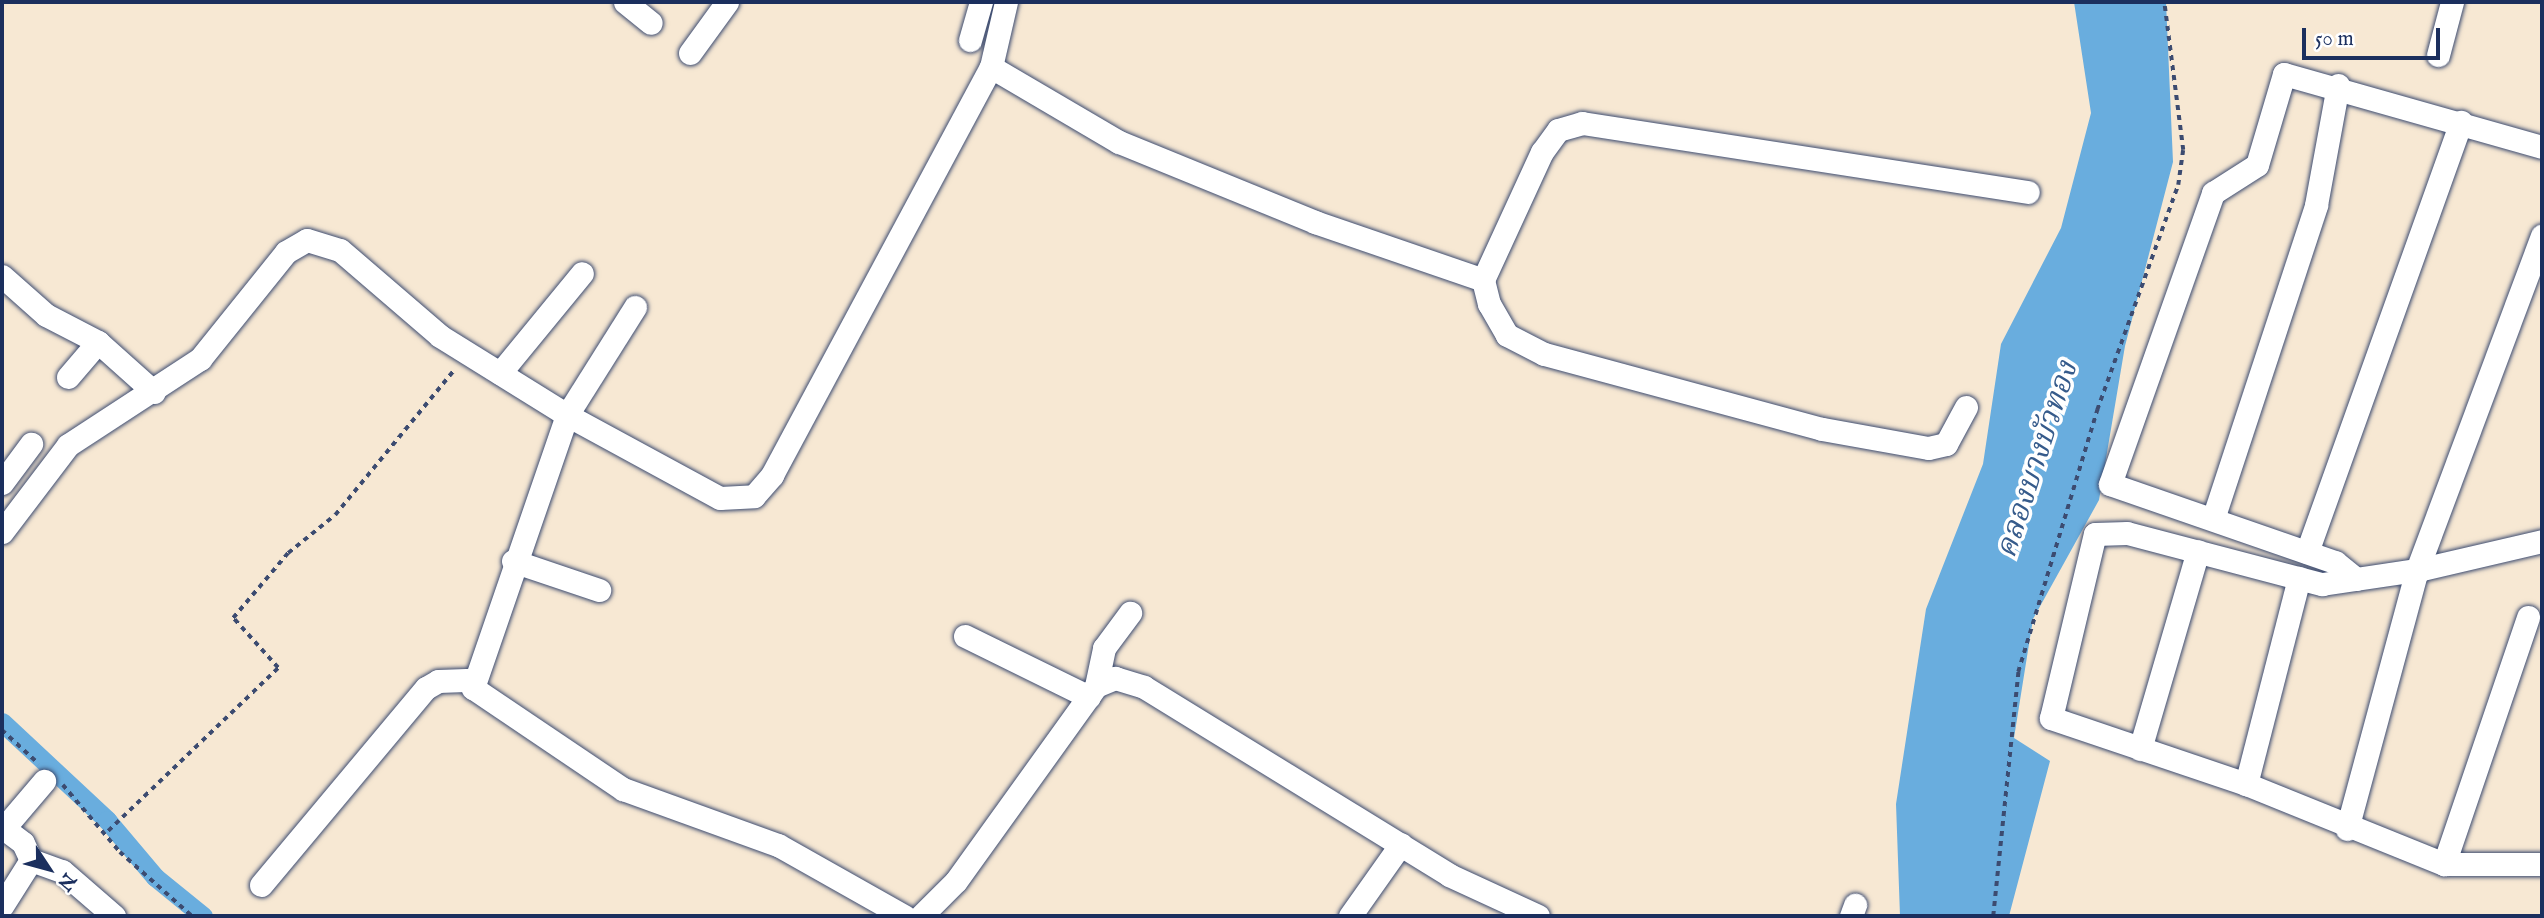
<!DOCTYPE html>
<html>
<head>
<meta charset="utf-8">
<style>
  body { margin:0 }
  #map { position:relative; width:2544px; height:918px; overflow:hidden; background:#f7e8d3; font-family:"IM FELL English","Noto Serif Thai",serif }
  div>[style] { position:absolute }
  .water>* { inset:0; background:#69adde }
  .canal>* { height:19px; margin:-9.5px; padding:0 9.5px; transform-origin:9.5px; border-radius:9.5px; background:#69adde }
  .path>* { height:3.5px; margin-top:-1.75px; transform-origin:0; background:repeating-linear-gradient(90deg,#3c4b70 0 5px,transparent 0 10px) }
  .roads { filter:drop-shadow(0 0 2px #3c4b70) drop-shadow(0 0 2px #3c4b70) }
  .minor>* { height:23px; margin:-11.5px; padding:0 11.5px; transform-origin:11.5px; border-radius:11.5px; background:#fff }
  span { translate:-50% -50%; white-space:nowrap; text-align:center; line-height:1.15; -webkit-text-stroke:7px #fff; paint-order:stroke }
  .water-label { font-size:30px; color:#365b8b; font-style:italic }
  .frame { position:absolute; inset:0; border:4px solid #1b2f5e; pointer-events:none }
  .north { position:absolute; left:14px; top:834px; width:70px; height:70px; -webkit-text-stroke:5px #fff; paint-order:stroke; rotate:126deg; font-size:19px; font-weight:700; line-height:28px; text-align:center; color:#1b2f5e }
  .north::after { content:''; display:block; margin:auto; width:24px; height:32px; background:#1b2f5e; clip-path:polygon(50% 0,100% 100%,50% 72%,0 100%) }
  .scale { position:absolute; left:2302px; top:28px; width:138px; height:32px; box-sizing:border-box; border:4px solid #1b2f5e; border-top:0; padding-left:9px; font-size:21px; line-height:24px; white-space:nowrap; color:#1b2f5e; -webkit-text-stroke:5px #fff; paint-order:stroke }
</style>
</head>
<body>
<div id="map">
  <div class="water">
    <i style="clip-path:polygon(2074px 2px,2166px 2px,2173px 162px,2125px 346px,2099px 500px,2033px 619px,2014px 738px,2050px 761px,2009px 916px,1900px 916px,1896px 804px,1926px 609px,1983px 464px,2001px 344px,2061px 228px,2091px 113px)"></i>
  </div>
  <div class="canal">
    <i style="left:2px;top:722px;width:144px;rotate:43deg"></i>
    <i style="left:107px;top:820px;width:75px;rotate:49.9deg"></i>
    <i style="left:155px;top:877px;width:62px;rotate:39.1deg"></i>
  </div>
  <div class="path">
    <i style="left:2px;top:730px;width:50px;rotate:42.6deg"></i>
    <i style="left:63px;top:785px;width:88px;rotate:49.6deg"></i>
    <i style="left:120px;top:852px;width:96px;rotate:41.6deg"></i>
    <i style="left:108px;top:831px;width:236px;rotate:-43.8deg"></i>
    <i style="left:278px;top:668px;width:67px;rotate:-132deg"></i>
    <i style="left:233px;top:618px;width:85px;rotate:-49.8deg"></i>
    <i style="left:288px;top:553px;width:60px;rotate:-39deg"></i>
    <i style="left:335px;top:515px;width:189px;rotate:-50.6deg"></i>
    <i style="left:1993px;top:916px;width:245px;rotate:-84.1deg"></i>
    <i style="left:2018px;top:672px;width:274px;rotate:-73.2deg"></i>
    <i style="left:2097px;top:410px;width:239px;rotate:-70.2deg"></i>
    <i style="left:2178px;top:185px;width:35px;rotate:-82deg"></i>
    <i style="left:2183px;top:150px;width:149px;rotate:-97.3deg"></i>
  </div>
  <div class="roads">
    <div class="minor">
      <i style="left:625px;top:2px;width:33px;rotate:39deg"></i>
      <i style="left:970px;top:40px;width:40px;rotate:-74deg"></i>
      <i style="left:690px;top:53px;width:63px;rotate:-54deg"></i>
      <i style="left:2438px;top:55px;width:55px;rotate:-75.2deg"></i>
      <i style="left:991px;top:67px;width:148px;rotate:30.4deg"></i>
      <i style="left:1119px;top:142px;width:212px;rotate:22.2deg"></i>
      <i style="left:1315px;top:222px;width:178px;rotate:19deg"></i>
      <i style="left:2px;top:276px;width:59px;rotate:41.6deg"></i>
      <i style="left:46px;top:315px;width:59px;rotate:27.4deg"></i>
      <i style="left:98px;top:342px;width:75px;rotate:41.8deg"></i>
      <i style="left:635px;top:307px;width:128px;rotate:122.2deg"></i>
      <i style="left:567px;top:415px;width:289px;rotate:109deg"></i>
      <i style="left:473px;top:688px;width:181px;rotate:34deg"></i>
      <i style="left:623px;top:789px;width:165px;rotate:19.9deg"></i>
      <i style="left:778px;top:845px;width:145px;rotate:29.4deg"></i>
      <i style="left:500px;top:373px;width:129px;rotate:-50.6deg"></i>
      <i style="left:68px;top:377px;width:46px;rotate:-49.4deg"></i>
      <i style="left:1966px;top:407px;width:42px;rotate:118.4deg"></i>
      <i style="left:1946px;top:444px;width:18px;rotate:167deg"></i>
      <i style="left:1928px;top:448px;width:108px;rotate:-169.8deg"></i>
      <i style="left:1822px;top:429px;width:288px;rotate:-164.9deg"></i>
      <i style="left:1544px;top:354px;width:42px;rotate:-152.8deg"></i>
      <i style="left:1507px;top:335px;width:36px;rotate:-120deg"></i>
      <i style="left:1489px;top:304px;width:25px;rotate:-104deg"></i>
      <i style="left:1483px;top:280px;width:141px;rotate:-65.3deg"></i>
      <i style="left:1542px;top:152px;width:27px;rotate:-54deg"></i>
      <i style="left:1558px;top:130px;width:25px;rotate:-16deg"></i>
      <i style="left:1582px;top:123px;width:451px;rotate:8.8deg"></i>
      <i style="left:2px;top:483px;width:49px;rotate:-53.4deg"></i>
      <i style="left:2213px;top:519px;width:330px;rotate:-71.8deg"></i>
      <i style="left:2316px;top:205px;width:122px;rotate:-79.6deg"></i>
      <i style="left:2px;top:532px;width:109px;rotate:-52.8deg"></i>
      <i style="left:68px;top:445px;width:158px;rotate:-33.1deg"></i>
      <i style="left:200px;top:359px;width:137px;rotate:-51.2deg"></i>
      <i style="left:286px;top:252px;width:24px;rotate:-30deg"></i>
      <i style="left:307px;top:240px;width:34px;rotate:17deg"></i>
      <i style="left:340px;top:250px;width:132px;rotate:40.7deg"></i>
      <i style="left:440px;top:336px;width:150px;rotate:31.9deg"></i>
      <i style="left:567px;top:415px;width:174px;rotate:28.5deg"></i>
      <i style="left:720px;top:498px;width:34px;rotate:-3deg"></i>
      <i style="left:754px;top:496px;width:28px;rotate:-49deg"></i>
      <i style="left:772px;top:475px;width:463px;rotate:-61.8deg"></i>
      <i style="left:991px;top:67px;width:67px;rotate:-77deg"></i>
      <i style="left:2307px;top:552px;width:457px;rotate:-70.3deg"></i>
      <i style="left:513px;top:561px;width:91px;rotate:18.6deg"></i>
      <i style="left:2299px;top:578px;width:213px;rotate:104.4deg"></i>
      <i style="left:2246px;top:784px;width:214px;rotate:22deg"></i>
      <i style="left:2444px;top:864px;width:261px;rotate:-71.2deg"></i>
      <i style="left:2356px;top:579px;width:27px;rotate:-141deg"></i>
      <i style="left:2335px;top:562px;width:238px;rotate:-160.9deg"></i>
      <i style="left:2110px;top:484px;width:309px;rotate:-70.5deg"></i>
      <i style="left:2213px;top:193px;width:52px;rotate:-32.5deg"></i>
      <i style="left:2257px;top:165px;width:95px;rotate:-73.5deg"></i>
      <i style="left:2284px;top:74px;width:268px;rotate:15.8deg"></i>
      <i style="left:965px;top:636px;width:138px;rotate:26.2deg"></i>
      <i style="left:1096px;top:686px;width:39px;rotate:-78deg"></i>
      <i style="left:1104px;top:648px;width:44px;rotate:-53.4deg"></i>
      <i style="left:2140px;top:749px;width:206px;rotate:-73.7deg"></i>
      <i style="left:2246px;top:784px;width:206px;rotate:-161.3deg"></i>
      <i style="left:2051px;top:718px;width:189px;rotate:-76.6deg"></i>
      <i style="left:2095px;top:534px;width:32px;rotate:-2deg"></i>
      <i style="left:2127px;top:533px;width:202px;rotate:14.7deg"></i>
      <i style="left:2322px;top:584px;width:101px;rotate:-8.5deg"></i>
      <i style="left:2422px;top:569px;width:123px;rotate:-13.1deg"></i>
      <i style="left:2px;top:827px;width:26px;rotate:37deg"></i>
      <i style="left:23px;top:843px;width:19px;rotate:65deg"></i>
      <i style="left:31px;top:860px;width:54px;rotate:122.2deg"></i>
      <i style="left:4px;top:828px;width:62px;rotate:-49.6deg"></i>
      <i style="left:2347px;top:829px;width:268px;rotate:-74.9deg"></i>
      <i style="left:2417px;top:570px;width:357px;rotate:-69.5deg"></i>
      <i style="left:31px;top:860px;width:33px;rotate:20deg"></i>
      <i style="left:62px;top:871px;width:69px;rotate:40.9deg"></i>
      <i style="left:2444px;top:864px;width:98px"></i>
      <i style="left:261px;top:885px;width:257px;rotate:-50.1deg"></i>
      <i style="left:426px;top:688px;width:14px;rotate:-30deg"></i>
      <i style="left:438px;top:681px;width:35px;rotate:-2deg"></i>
      <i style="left:921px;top:916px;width:49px;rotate:-45deg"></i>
      <i style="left:956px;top:881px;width:240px;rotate:-54.3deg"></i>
      <i style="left:1096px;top:686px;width:21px;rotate:-23deg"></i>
      <i style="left:1115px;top:678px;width:30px;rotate:17deg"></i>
      <i style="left:1144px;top:687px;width:358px;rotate:31.6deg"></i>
      <i style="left:1449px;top:875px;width:98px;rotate:24.7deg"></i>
      <i style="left:1350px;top:916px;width:88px;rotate:-54.7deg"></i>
      <i style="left:1851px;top:916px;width:12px;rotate:-70deg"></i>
    </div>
  </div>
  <div class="water-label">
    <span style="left:2038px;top:460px;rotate:-72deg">คลองบางบัวทอง</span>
  </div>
  <div class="frame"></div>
  <div class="north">N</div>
  <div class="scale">50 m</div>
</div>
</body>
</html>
